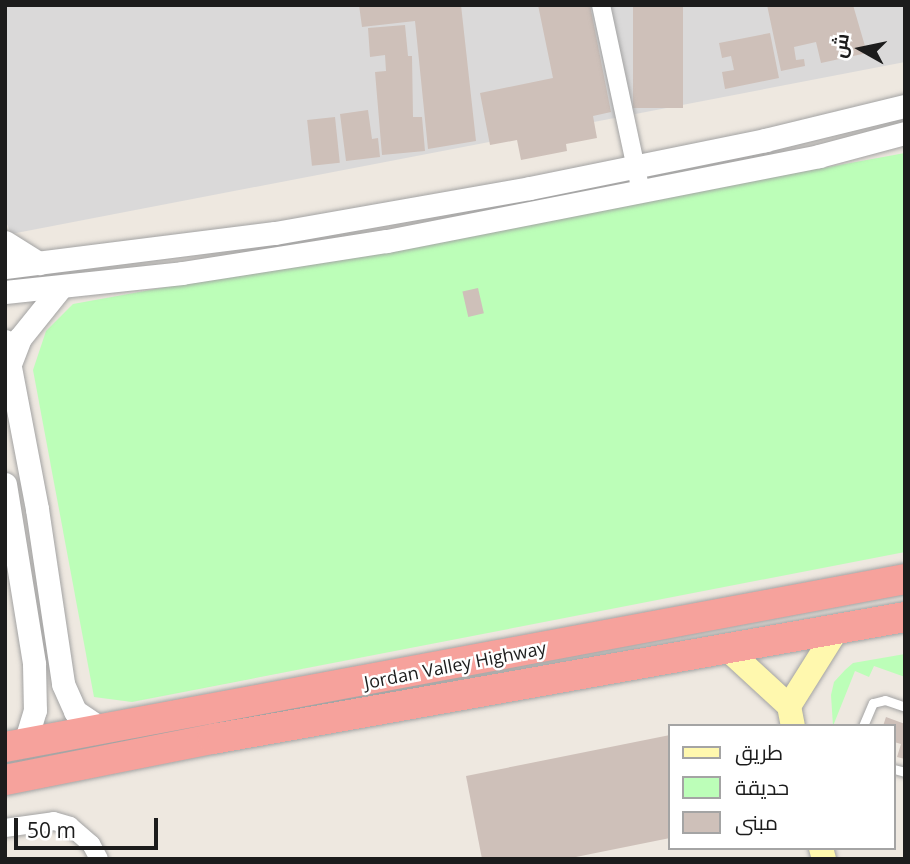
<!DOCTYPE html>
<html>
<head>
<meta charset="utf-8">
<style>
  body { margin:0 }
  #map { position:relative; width:910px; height:864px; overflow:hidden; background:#eee8e0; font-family:"Open Sans",Cairo,sans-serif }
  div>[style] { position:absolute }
  .residential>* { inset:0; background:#dad9d9 }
  .park>* { inset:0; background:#bcfeb8 }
  .building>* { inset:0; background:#cec0b9; transform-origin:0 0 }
  .roads { filter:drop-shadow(0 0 2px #a3a3a3) drop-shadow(0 0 2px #a3a3a3) }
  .service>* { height:9px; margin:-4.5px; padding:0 4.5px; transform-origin:4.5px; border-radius:4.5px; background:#fff }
  .minor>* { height:18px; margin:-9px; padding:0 9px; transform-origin:9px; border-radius:9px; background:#fff }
  .tertiary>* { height:23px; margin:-11.5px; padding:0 11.5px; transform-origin:11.5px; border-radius:11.5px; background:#fff }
  .secondary>* { height:24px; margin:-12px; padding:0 12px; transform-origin:12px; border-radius:12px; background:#fff8ae }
  .trunk>* { height:30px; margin:-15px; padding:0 15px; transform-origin:15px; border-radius:15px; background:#f6a29c }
  span { translate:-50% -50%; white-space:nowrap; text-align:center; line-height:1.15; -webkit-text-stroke:5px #fff; paint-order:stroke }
  .street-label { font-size:18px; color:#1c1c1c }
  .frame { position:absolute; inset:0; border:7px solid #1c1c1c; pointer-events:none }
  .legend { position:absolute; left:668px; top:724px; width:228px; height:126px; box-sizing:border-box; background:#fff; border:2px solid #a4a4a4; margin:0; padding:9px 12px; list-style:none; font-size:21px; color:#1c1c1c }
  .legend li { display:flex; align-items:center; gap:14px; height:35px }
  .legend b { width:35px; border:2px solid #a4a4a4 }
  .north { position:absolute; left:826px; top:14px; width:70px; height:70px; -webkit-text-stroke:5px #fff; paint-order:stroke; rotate:279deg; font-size:19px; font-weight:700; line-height:28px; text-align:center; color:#1c1c1c }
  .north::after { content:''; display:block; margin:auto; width:24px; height:32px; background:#1c1c1c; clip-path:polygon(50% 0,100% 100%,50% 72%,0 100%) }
  .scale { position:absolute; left:14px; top:818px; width:144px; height:32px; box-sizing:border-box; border:4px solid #1c1c1c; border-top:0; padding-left:9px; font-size:21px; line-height:24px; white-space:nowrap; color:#1c1c1c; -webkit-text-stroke:5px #fff; paint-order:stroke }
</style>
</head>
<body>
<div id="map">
  <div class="residential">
    <i style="clip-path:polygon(5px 5px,905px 5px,905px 62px,11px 234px,5px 219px)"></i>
  </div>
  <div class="park">
    <i style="clip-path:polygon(905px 153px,905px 552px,132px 702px,94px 697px,33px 370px,46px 331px,73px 304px)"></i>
    <i style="clip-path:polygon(905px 654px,905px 677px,874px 666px,869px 677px,855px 671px,833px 726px,831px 695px,834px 682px,845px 670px,853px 663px)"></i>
  </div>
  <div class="building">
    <i style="clip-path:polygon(359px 5px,461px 5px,476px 141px,428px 149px,415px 21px,362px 27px)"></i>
    <i style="clip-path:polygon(538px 5px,590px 5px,611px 112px,593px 116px,597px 138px,566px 144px,567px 151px,521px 160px,517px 140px,490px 145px,480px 93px,553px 78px)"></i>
    <i style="left:633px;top:5px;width:50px;height:103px"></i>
    <i style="clip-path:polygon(767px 5px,853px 5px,867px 53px,821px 63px,816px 42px,794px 47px,796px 60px,804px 59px,805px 66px,781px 71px)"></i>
    <i style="clip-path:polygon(405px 25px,408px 56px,412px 56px,413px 117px,422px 117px,425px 151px,382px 155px,375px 72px,386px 71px,385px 55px,370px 57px,368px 28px)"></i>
    <i style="clip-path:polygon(770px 33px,779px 78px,725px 89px,722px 72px,734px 70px,731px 56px,722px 58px,719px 43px)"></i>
    <i style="clip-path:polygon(368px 110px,372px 139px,378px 138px,380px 157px,346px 161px,340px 114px)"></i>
    <i style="left:335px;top:117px;width:46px;height:28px;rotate:84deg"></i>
    <i style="left:478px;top:288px;width:26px;height:16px;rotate:77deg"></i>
    <i style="clip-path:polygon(886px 717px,905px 724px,905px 759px,897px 757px,901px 744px,894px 742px,894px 726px,883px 726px)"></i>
    <i style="clip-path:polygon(670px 735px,670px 838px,566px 859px,482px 859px,466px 776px)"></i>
  </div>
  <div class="roads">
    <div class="service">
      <i style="left:863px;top:726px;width:25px;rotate:-67deg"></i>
      <i style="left:873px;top:703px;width:12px;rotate:-14deg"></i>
      <i style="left:885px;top:700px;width:21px;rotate:19deg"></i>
      <i style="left:894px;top:769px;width:11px;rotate:15deg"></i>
    </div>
    <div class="minor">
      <i style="left:601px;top:5px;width:191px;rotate:77.9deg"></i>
      <i style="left:5px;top:828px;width:49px;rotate:-8.1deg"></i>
      <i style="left:54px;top:821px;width:17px;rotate:17deg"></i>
      <i style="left:70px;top:826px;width:28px;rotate:41deg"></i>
      <i style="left:91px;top:844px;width:17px;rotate:62deg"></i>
    </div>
    <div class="tertiary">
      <i style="left:5px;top:242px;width:40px;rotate:32deg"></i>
      <i style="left:5px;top:267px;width:272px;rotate:-7.2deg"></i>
      <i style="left:275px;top:233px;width:259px;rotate:-10deg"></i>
      <i style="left:530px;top:188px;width:240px;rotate:-11.5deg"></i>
      <i style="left:765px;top:140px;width:144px;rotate:-13.7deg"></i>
      <i style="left:5px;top:292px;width:178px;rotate:-6.1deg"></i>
      <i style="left:182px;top:273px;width:207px;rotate:-8.9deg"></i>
      <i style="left:387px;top:241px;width:440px;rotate:-11.1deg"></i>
      <i style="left:819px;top:156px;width:89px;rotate:-15deg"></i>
      <i style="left:5px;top:341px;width:171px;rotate:79.2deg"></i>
      <i style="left:37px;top:509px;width:177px;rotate:81.5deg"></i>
      <i style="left:63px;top:684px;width:30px;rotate:66deg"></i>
      <i style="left:75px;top:711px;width:30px;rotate:34deg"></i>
      <i style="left:10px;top:364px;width:28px;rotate:-69deg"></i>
      <i style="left:20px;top:338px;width:65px;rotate:-51.2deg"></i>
      <i style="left:5px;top:484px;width:182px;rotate:80.8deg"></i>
      <i style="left:34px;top:664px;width:46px;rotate:88.8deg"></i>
      <i style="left:35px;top:710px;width:34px;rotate:107deg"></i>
    </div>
    <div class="secondary">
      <i style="left:726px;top:648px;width:86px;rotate:42.6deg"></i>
      <i style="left:789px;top:706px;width:20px;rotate:79deg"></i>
      <i style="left:789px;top:706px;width:89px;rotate:-57.9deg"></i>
      <i style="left:821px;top:848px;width:11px;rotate:75deg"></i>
    </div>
    <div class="trunk">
      <i style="left:5px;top:747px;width:916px;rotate:-10.57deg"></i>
      <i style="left:5px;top:780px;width:212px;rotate:-11.2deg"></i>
      <i style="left:213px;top:739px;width:703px;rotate:-10deg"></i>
    </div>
  </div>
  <div class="street-label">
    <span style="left:455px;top:665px;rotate:-11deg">Jordan Valley Highway</span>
  </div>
  <div class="frame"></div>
  <ul class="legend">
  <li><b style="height:9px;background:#fff8ae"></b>طريق</li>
  <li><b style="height:19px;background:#bcfeb8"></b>حديقة</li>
  <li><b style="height:19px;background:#cec0b9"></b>مبنى</li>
  </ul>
  <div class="north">ش</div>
  <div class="scale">50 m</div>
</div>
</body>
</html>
